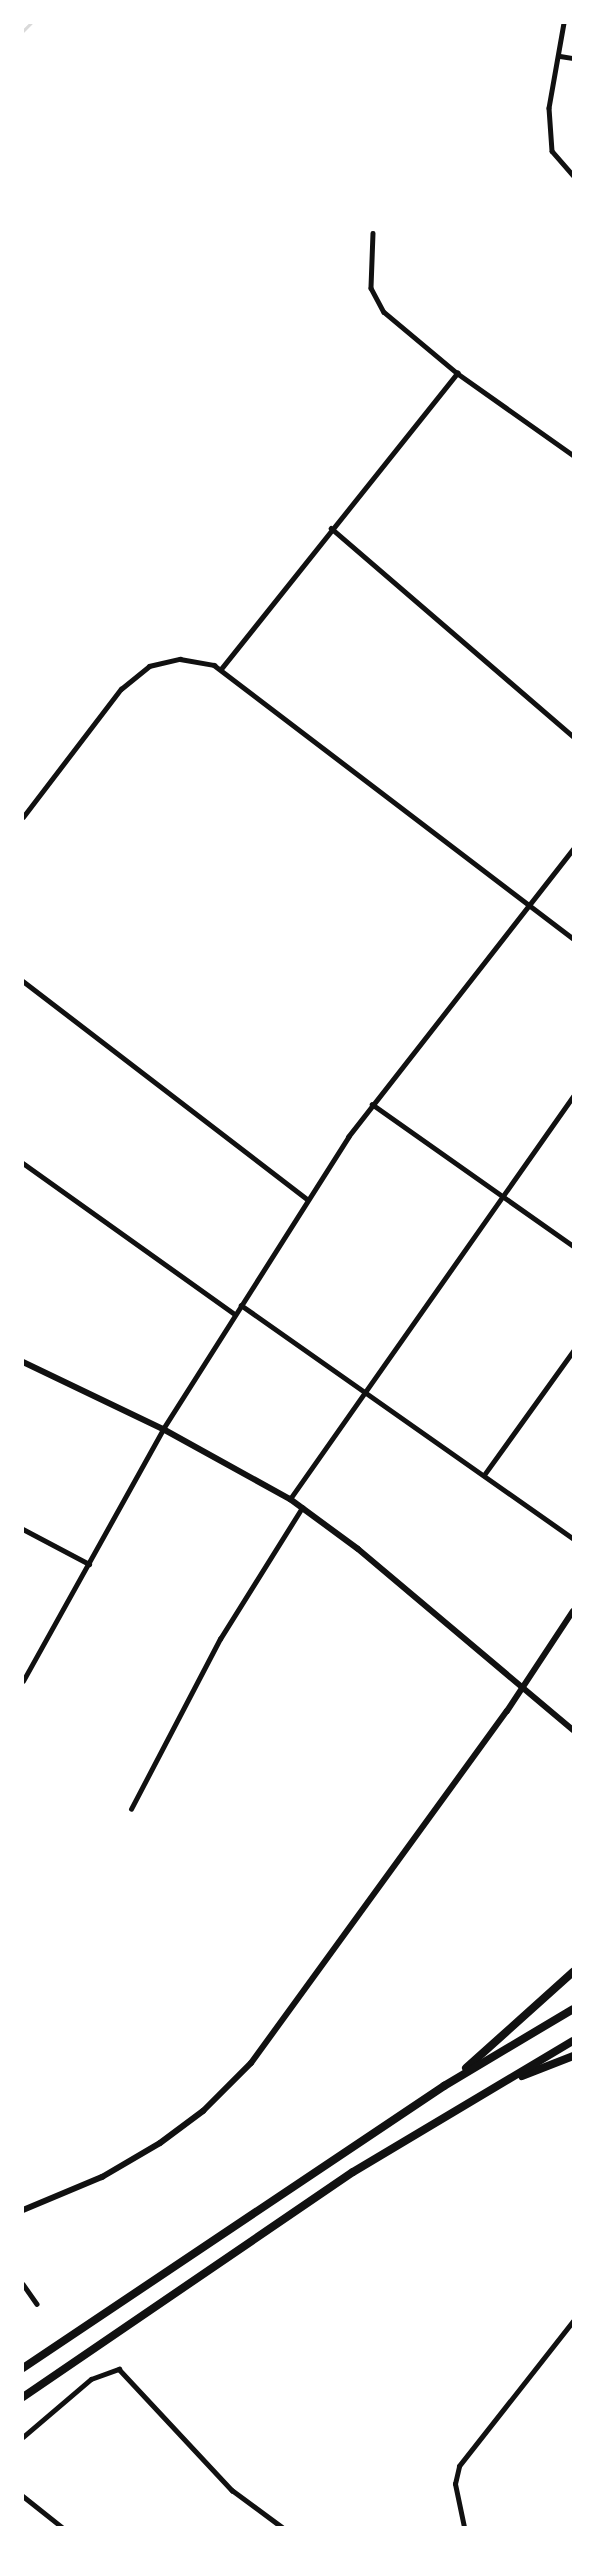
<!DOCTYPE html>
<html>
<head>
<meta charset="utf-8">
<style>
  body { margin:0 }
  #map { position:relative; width:596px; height:2550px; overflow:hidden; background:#fff; font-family:Montserrat,sans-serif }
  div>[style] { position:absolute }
  .stream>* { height:2.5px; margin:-1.25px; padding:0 1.25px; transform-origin:1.25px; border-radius:1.25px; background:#d9d9d9 }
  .minor>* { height:4.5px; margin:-2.25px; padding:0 2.25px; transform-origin:2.25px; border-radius:2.25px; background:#111 }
  .secondary>* { height:6px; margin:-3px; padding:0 3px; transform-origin:3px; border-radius:3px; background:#111 }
  .primary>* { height:6px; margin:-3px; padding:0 3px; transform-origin:3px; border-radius:3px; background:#111 }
  .motorway>* { height:8px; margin:-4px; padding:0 4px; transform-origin:4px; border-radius:4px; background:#111 }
  span { translate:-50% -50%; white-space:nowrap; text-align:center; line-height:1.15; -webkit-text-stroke:5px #fff; paint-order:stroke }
  .frame { position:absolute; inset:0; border:24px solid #fff; pointer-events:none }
</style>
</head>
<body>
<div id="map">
  <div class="stream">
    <i style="left:23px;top:31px;width:11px;rotate:-45deg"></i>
  </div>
  <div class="minor">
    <i style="left:564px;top:23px;width:86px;rotate:100deg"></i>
    <i style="left:549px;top:108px;width:43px;rotate:86deg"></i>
    <i style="left:552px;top:151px;width:32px;rotate:49deg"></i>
    <i style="left:560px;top:56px;width:13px;rotate:9deg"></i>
    <i style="left:373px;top:233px;width:55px;rotate:92.1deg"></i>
    <i style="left:371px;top:288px;width:27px;rotate:62deg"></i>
    <i style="left:384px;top:312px;width:95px;rotate:39.9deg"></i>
    <i style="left:457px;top:373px;width:142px;rotate:35.3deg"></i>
    <i style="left:331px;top:528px;width:319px;rotate:40.7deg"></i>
    <i style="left:221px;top:669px;width:379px;rotate:-51.4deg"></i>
    <i style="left:23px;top:817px;width:161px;rotate:-52.6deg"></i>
    <i style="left:121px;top:689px;width:36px;rotate:-39deg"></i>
    <i style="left:149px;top:666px;width:32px;rotate:-13deg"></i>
    <i style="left:180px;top:659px;width:35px;rotate:10deg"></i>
    <i style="left:214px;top:665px;width:451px;rotate:37.3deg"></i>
    <i style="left:23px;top:981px;width:358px;rotate:37.5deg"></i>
    <i style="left:372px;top:1104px;width:246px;rotate:35.2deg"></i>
    <i style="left:23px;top:1163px;width:260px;rotate:35.5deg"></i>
    <i style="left:241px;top:1305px;width:406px;rotate:35.1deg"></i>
    <i style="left:484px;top:1475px;width:153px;rotate:-54.3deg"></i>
    <i style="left:290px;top:1499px;width:492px;rotate:-54.9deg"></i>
    <i style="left:23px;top:1529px;width:75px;rotate:27.9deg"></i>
    <i style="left:23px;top:1681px;width:288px;rotate:-60.9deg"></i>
    <i style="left:163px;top:1429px;width:346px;rotate:-57.6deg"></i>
    <i style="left:348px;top:1137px;width:365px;rotate:-52deg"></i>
    <i style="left:131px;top:1809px;width:192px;rotate:-62.4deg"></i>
    <i style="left:220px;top:1639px;width:155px;rotate:-58deg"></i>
    <i style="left:23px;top:2284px;width:24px;rotate:55deg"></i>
    <i style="left:23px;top:2437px;width:89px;rotate:-40.5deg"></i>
    <i style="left:91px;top:2379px;width:30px;rotate:-20deg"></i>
    <i style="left:119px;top:2369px;width:166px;rotate:47deg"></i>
    <i style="left:232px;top:2490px;width:62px;rotate:36.5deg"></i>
    <i style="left:23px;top:2496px;width:50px;rotate:38.5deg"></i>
    <i style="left:464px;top:2527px;width:44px;rotate:-101.8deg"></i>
    <i style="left:455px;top:2484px;width:18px;rotate:-77deg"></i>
    <i style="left:459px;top:2466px;width:184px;rotate:-51.8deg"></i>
  </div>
  <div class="secondary">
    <i style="left:23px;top:1362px;width:155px;rotate:25.6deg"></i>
    <i style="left:163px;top:1429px;width:145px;rotate:28.9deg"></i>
    <i style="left:290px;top:1499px;width:84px;rotate:36.3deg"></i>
    <i style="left:358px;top:1549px;width:281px;rotate:40.1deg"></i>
  </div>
  <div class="primary">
    <i style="left:23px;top:2210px;width:86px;rotate:-22.7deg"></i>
    <i style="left:102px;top:2177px;width:67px;rotate:-30.4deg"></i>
    <i style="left:160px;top:2143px;width:54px;rotate:-36.7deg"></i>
    <i style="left:203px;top:2111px;width:68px;rotate:-45deg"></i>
    <i style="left:251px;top:2063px;width:435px;rotate:-54deg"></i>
    <i style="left:507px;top:1711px;width:120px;rotate:-56.6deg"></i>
  </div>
  <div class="motorway">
    <i style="left:466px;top:2068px;width:144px;rotate:-41.9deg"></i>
    <i style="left:522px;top:2076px;width:55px;rotate:-21.4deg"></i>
    <i style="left:23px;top:2368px;width:507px;rotate:-33.82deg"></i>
    <i style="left:444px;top:2086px;width:150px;rotate:-30.8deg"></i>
    <i style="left:23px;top:2397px;width:399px;rotate:-34.3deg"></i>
    <i style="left:353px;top:2172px;width:256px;rotate:-30.8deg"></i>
  </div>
  <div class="frame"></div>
</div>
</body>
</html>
